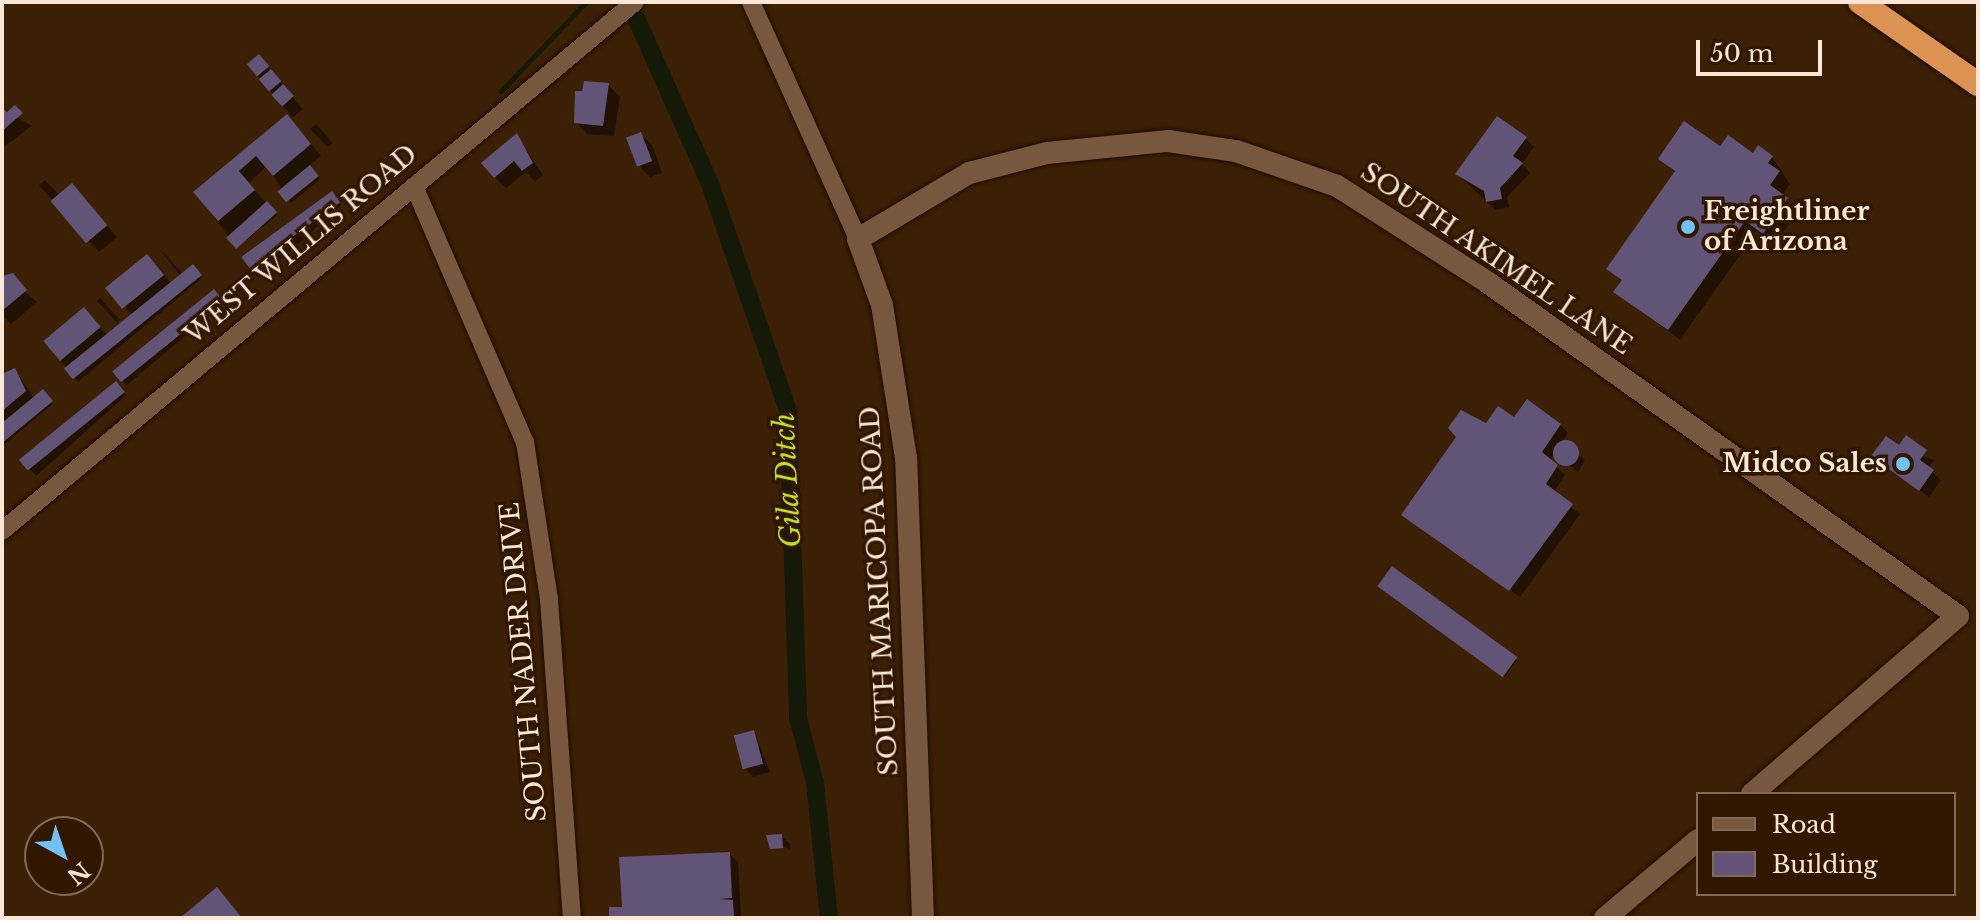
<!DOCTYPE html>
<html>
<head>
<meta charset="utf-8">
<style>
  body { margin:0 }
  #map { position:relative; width:1980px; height:920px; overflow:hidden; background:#3c2005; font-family:"Libre Baskerville",serif }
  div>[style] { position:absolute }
  .shadow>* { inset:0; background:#0007; transform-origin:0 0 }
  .stream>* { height:5px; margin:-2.5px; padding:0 2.5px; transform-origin:2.5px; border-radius:2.5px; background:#151a08 }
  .canal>* { height:18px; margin:-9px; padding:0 9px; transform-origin:9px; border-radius:9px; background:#151a08 }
  .building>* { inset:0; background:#615477; transform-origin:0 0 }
  .round { border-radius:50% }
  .roads { filter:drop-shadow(0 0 2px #1f0b00) drop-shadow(0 0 2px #1f0b00) }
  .minor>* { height:18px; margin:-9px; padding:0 9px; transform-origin:9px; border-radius:9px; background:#77573d }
  .tertiary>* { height:22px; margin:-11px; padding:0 11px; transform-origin:11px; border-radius:11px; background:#77573d }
  .motorway>* { height:24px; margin:-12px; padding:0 12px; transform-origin:12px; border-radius:12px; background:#db9253 }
  .dots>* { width:22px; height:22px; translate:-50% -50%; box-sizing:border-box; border:4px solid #311600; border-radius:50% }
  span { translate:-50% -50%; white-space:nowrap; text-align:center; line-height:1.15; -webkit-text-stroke:7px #311600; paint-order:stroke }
  .poi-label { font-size:26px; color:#fae7d8; font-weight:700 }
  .left { translate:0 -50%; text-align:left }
  .right { translate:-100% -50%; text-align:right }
  .street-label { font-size:26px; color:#fae7d8 }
  .water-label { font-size:28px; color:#bcde26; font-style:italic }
  .frame { position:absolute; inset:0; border:4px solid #fae7d8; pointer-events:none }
  .legend { position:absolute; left:1696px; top:792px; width:260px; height:104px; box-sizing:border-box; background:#311600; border:2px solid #816a56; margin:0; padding:10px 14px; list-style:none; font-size:24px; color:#fae7d8 }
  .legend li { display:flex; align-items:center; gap:16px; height:40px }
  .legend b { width:40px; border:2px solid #816a56 }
  .north { position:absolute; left:24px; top:816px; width:80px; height:80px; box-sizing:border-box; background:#311600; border:2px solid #816a56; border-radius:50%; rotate:140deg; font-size:22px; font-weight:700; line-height:32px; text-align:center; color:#fae7d8 }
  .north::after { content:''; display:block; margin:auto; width:28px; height:36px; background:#74c0f6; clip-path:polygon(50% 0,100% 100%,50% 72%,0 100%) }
  .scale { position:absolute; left:1696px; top:40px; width:126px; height:36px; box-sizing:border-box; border:4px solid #fae7d8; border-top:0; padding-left:10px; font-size:24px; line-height:28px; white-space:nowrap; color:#fae7d8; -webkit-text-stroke:6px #311600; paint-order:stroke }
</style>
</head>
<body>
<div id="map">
  <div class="shadow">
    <i style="left:259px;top:57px;width:68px;height:13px;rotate:50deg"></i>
    <i style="clip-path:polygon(608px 85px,620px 97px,614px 136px,587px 134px,576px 122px)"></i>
    <i style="clip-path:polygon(2px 108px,32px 126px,2px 148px)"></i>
    <i style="clip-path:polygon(316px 124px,333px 143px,328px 147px,310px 129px)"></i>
    <i style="clip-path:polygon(298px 128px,321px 156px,309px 166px,320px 179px,291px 203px,267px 166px,248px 183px,277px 215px,237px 248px,196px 193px)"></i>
    <i style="clip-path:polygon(640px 134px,652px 145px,662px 173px,650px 177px,639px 166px)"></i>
    <i style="clip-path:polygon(517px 136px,543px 175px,535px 181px,526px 172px,506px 188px,495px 177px)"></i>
    <i style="clip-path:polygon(1525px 138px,1534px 147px,1522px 164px,1530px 173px,1507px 197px,1509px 207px,1496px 210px,1457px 174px)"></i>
    <i style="clip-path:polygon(1721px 149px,1772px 157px,1790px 184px,1781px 196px,1798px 211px,1775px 244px,1757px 231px,1680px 340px,1616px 292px,1623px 282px,1609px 269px,1676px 173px,1660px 159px)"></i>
    <i style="clip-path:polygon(45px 180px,60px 196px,83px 197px,117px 237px,99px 252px,39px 185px)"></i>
    <i style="left:331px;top:194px;width:15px;height:107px;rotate:48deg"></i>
    <i style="clip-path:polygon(160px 249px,183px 274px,195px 268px,202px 278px,78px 382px,46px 342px,95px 320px,108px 337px,133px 316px,109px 289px,158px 268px,172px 284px,181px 277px)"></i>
    <i style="clip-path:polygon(2px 273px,37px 302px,11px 324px,2px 315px)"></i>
    <i style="left:214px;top:291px;width:16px;height:128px;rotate:50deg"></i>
    <i style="left:100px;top:298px;width:30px;height:4px;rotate:48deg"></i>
    <i style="clip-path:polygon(15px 370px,34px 399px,43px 392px,53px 404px,2px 446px,2px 380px)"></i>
    <i style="left:116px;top:384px;width:15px;height:121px;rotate:48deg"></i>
    <i style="clip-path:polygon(1463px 411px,1486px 426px,1515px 420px,1560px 425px,1568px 433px,1562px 442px,1585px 460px,1578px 472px,1554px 454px,1550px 461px,1565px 475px,1554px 492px,1580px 514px,1520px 597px,1403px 515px,1459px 437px,1451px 428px)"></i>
    <i style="clip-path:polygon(1899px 448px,1934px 460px,1928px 468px,1941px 480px,1929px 497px,1874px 456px)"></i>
    <i style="clip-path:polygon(1382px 588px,1515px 658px,1517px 660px,1505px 677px)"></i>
    <i style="clip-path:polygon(754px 732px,770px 772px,753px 777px,745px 768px)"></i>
    <i style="clip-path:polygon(781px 836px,790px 844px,790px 849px,774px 843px)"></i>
    <i style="clip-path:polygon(729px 854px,738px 862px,741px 918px,611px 918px)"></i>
  </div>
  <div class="stream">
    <i style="left:501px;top:91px;width:123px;rotate:-46.3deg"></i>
  </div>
  <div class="canal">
    <i style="left:637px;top:20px;width:180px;rotate:66deg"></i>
    <i style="left:710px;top:184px;width:240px;rotate:71deg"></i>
    <i style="left:788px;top:411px;width:307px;rotate:88.1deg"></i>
    <i style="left:798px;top:718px;width:67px;rotate:75.3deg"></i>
    <i style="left:815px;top:783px;width:136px;rotate:84.1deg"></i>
  </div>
  <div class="building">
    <i style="left:259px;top:54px;width:16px;height:16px;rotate:50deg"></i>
    <i style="left:271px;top:69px;width:16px;height:16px;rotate:50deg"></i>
    <i style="clip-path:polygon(584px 81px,609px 83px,603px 126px,574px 123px,575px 91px,582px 91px)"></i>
    <i style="left:283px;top:84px;width:16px;height:16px;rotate:47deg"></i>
    <i style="clip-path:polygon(15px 105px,23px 113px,2px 131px,2px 107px,7px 112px)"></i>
    <i style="clip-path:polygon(287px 114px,311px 144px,273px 176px,256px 156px,239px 171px,255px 190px,218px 221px,193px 192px)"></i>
    <i style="clip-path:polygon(1497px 116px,1527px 137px,1513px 156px,1523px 163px,1500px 188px,1502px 199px,1486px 202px,1484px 191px,1455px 174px)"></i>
    <i style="clip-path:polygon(1684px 121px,1720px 146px,1728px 135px,1753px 153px,1758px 145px,1773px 156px,1768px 163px,1780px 171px,1770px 185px,1788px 198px,1763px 234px,1745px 221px,1668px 330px,1613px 292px,1622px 280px,1606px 269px,1675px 171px,1658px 159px)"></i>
    <i style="left:641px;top:132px;width:31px;height:16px;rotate:69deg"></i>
    <i style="clip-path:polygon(517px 133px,533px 163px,522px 171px,514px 161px,494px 178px,481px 163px)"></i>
    <i style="left:310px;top:165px;width:14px;height:42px;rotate:51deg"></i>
    <i style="left:72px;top:183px;width:55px;height:28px;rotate:50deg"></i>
    <i style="left:332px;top:191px;width:14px;height:112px;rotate:54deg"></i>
    <i style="left:267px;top:201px;width:15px;height:55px;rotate:48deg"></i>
    <i style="left:147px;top:254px;width:27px;height:54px;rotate:51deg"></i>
    <i style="left:193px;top:264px;width:14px;height:166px;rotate:51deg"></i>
    <i style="clip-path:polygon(13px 273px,27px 290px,2px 311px,2px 276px)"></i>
    <i style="left:214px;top:289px;width:14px;height:131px;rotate:51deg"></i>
    <i style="left:84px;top:307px;width:26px;height:53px;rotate:50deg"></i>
    <i style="clip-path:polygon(15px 368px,26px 391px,2px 411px,2px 374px)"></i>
    <i style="left:116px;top:381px;width:14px;height:125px;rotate:51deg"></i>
    <i style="clip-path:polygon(43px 389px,53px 401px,2px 443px,2px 423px)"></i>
    <i style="clip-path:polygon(1527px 399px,1561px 424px,1542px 452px,1558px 465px,1546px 484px,1573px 504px,1509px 591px,1401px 515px,1456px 437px,1448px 428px,1461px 410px,1486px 423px,1498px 406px,1514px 417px)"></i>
    <i style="clip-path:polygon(1906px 435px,1927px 450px,1920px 460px,1934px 470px,1919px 491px,1871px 456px,1886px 436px,1899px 445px)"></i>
    <i class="round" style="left:1553px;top:440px;width:26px;height:26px"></i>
    <i style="left:1392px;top:566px;width:155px;height:25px;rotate:36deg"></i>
    <i style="left:754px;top:730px;width:35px;height:21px;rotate:75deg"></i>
    <i style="clip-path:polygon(782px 834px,783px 848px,770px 849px,766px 835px)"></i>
    <i style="clip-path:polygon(730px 852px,732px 898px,719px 899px,733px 900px,734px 918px,609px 918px,609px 907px,622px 907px,619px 857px)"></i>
    <i style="clip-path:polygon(217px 887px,242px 918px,180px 918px)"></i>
  </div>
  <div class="roads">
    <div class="minor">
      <i style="left:751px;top:2px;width:260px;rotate:65.7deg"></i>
      <i style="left:414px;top:186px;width:279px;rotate:66.6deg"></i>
      <i style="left:525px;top:442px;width:159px;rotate:81.3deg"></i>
      <i style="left:549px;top:599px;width:320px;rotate:85.9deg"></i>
      <i style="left:2px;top:531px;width:825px;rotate:-39.89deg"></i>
    </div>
    <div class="tertiary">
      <i style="left:923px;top:918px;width:460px;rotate:-92.1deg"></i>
      <i style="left:906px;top:458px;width:155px;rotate:-98.9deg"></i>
      <i style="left:882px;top:305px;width:70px;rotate:-110deg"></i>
      <i style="left:858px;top:239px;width:129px;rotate:-30.7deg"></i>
      <i style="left:969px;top:173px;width:81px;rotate:-14.4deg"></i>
      <i style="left:1047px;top:153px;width:122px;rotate:-5.7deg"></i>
      <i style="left:1168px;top:141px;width:69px;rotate:8.4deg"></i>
      <i style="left:1236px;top:151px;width:107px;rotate:19.1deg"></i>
      <i style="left:1337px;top:186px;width:178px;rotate:32.6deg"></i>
      <i style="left:1487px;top:282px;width:577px;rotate:35.34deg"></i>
      <i style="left:1958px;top:616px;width:272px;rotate:139.2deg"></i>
      <i style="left:1605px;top:918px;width:121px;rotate:-40deg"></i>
    </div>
    <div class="motorway">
      <i style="left:1860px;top:2px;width:144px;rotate:34.8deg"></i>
    </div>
  </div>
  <div class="dots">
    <i style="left:1688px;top:227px;background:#74c0f6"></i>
    <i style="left:1903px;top:464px;background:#74c0f6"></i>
  </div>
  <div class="poi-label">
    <span class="left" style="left:1704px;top:227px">Freightliner<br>of Arizona</span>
    <span class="right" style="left:1887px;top:464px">Midco Sales</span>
  </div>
  <div class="street-label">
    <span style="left:301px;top:245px;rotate:-40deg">WEST WILLIS ROAD</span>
    <span style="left:1496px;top:259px;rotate:34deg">SOUTH AKIMEL LANE</span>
    <span style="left:880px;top:591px;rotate:-93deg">SOUTH MARICOPA ROAD</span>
    <span style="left:524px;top:662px;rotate:-95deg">SOUTH NADER DRIVE</span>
  </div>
  <div class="water-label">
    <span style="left:788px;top:480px;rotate:-93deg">Gila Ditch</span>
  </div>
  <div class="frame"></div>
  <ul class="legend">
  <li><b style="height:10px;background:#77573d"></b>Road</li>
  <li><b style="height:22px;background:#615477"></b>Building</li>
  </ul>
  <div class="north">N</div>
  <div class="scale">50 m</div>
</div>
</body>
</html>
